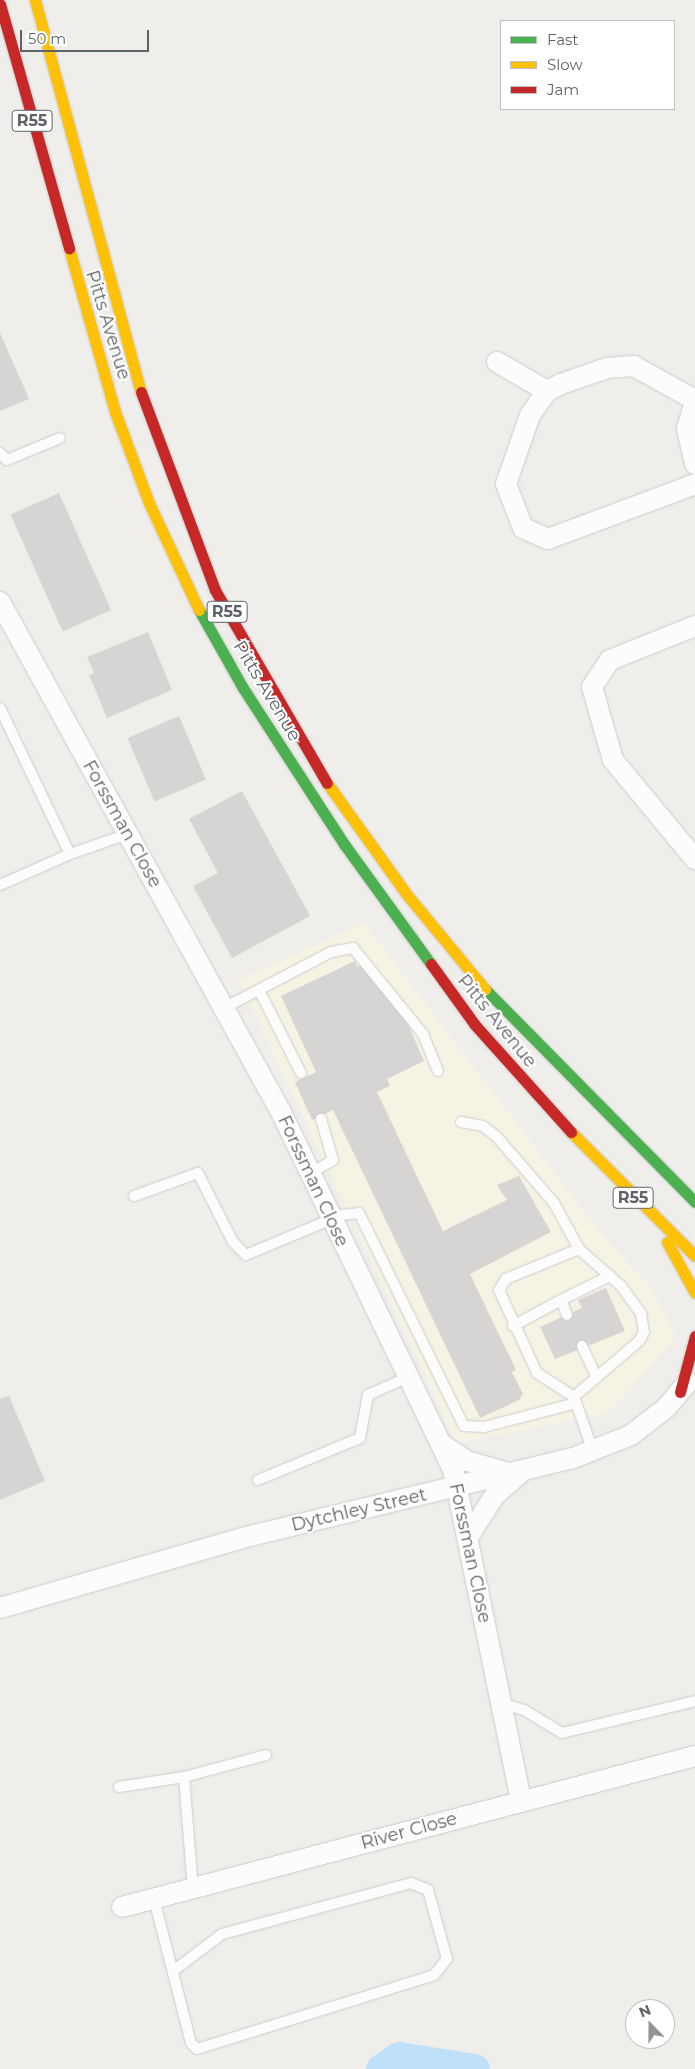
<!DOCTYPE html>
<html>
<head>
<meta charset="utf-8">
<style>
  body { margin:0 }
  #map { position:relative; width:695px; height:2069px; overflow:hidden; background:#efeeea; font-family:Montserrat,sans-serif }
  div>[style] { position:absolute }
  .commercial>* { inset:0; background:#f7f3e4 }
  .river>* { height:31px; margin:-15.5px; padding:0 15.5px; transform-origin:15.5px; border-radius:15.5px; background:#bfe0f9 }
  .building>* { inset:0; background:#d6d5d3; transform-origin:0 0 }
  .roads { filter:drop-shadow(0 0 1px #cbcccc) drop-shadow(0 0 1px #cbcccc) }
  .lane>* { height:10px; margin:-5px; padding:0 5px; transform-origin:5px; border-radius:5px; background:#fdfcfc }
  .street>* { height:20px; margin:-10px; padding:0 10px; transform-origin:10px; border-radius:10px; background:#fdfcfc }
  .fast>* { height:11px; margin:-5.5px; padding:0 5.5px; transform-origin:5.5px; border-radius:5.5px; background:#4caf50 }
  .slow>* { height:11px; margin:-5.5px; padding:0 5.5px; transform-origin:5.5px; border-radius:5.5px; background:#ffc107 }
  .jam>* { height:11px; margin:-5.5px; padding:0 5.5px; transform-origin:5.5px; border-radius:5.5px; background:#c62828 }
  span { translate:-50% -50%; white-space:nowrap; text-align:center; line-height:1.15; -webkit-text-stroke:4px #fff; paint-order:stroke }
  .shield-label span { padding:1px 4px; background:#fff; border:1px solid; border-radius:4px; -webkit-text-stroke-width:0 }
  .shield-label { font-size:16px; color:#5f6368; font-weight:700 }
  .street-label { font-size:18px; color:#5f6368 }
  .legend { position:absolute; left:500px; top:20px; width:175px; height:90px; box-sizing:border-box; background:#fff; border:1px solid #bfc1c3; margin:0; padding:6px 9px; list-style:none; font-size:15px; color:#5f6368 }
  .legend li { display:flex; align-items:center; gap:10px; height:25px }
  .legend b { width:25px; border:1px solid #bfc1c3 }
  .north { position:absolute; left:625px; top:1999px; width:50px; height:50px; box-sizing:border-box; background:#fff; border:1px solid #bfc1c3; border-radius:50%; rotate:338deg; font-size:14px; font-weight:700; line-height:20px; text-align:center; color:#5f6368 }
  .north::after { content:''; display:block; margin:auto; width:18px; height:22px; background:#919496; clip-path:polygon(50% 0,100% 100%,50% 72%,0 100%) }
  .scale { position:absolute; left:20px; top:30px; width:129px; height:22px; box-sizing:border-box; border:2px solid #5f6368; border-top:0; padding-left:6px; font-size:15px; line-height:18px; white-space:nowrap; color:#5f6368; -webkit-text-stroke:4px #fff; paint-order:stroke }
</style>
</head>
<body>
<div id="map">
  <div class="commercial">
    <i style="clip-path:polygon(364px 923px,599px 1231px,653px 1290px,676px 1337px,608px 1413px,457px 1443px,239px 980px)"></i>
  </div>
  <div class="river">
    <i style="left:381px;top:2069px;width:22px;rotate:-34deg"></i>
    <i style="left:399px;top:2057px;width:76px;rotate:9.1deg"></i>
  </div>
  <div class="building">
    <i style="clip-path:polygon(0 333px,29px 399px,0 411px)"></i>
    <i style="left:59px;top:493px;width:128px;height:53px;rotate:66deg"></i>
    <i style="clip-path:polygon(148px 632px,172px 690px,107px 718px,89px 675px,94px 673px,87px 657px)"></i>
    <i style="left:179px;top:716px;width:69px;height:56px;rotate:67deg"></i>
    <i style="clip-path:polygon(242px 791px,310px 916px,232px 958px,193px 886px,218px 873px,189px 819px)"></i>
    <i style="clip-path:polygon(355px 961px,357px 967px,363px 964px,403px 1013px,424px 1061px,387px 1079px,390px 1086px,377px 1092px,443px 1231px,507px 1200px,497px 1185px,519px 1176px,551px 1232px,470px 1274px,516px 1370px,512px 1372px,523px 1394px,519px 1400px,480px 1418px,333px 1110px,312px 1120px,295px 1082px,316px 1072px,281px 996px)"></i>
    <i style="clip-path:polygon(606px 1288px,625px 1331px,555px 1359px,540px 1327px,582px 1308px,578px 1300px)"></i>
    <i style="clip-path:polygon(9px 1396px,45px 1481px,0 1500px,0 1399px)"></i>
  </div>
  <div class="roads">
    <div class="lane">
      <i style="left:0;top:453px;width:10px;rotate:45deg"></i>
      <i style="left:7px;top:460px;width:57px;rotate:-22.5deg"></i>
      <i style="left:0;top:708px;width:162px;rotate:64.4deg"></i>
      <i style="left:70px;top:854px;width:61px;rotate:-19deg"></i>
      <i style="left:0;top:885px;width:77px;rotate:-23.9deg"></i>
      <i style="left:259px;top:990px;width:93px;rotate:63.2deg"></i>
      <i style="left:224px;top:1008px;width:121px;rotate:-27.6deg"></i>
      <i style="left:331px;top:952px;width:22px;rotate:-10deg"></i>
      <i style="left:353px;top:948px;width:111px;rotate:50.9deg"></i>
      <i style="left:423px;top:1034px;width:40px;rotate:68deg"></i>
      <i style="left:461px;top:1122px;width:22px;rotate:10deg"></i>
      <i style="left:483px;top:1126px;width:16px;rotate:38deg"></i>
      <i style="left:496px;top:1136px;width:89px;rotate:49.1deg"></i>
      <i style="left:554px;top:1203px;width:52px;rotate:61.5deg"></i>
      <i style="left:579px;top:1249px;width:56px;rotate:41.4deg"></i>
      <i style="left:621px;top:1286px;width:34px;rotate:54deg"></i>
      <i style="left:641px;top:1314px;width:18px;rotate:81deg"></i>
      <i style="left:644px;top:1332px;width:10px;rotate:119deg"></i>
      <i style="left:639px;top:1341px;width:86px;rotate:139.3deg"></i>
      <i style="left:309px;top:1174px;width:28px;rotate:-30deg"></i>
      <i style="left:333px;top:1160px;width:43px;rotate:-106.3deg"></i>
      <i style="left:134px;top:1196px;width:68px;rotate:-19.8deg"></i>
      <i style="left:198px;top:1173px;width:77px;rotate:63.1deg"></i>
      <i style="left:233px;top:1242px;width:18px;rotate:45deg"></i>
      <i style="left:246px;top:1255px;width:103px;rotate:-22.8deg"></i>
      <i style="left:341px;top:1215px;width:18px;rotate:-6deg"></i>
      <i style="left:359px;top:1213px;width:237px;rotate:63.8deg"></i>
      <i style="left:464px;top:1426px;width:20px;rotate:3deg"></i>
      <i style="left:484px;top:1427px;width:95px;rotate:-14.6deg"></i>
      <i style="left:579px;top:1249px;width:79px;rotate:157.7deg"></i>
      <i style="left:506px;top:1279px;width:13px;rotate:122deg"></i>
      <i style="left:499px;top:1290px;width:91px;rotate:65.4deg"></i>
      <i style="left:537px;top:1373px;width:44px;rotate:33deg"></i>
      <i style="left:574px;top:1397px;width:57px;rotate:70.6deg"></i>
      <i style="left:561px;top:1300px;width:55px;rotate:-26.1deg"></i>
      <i style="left:513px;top:1326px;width:55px;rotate:-28.4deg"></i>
      <i style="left:561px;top:1300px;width:16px;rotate:68deg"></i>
      <i style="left:582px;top:1346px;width:35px;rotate:65deg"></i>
      <i style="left:258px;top:1480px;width:110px;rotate:-22.4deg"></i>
      <i style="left:360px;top:1438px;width:44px;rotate:-79.5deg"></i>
      <i style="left:368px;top:1395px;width:44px;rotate:-24.2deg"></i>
      <i style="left:501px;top:1703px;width:24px;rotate:17deg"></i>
      <i style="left:524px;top:1710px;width:44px;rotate:31.2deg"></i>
      <i style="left:562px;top:1733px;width:137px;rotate:-13.5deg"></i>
      <i style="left:184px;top:1777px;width:111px;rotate:85.4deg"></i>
      <i style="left:119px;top:1787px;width:66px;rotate:-8.7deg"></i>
      <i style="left:184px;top:1777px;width:85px;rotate:-15deg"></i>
      <i style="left:154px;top:1899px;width:149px;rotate:75.6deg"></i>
      <i style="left:191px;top:2043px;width:8px;rotate:45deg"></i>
      <i style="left:197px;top:2049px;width:248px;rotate:-17.3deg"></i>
      <i style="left:434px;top:1975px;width:21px;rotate:-51deg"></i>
      <i style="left:447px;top:1959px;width:72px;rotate:-105.4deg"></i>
      <i style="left:428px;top:1890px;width:18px;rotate:-158deg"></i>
      <i style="left:411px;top:1883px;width:196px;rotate:164.9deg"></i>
      <i style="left:222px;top:1934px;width:61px;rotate:142.9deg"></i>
    </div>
    <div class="street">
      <i style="left:497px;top:362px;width:58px;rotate:30.1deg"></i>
      <i style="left:695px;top:400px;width:70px;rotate:-150.9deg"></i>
      <i style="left:634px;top:366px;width:27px;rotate:176deg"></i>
      <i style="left:607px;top:368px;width:49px;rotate:160.8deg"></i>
      <i style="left:561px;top:384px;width:16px;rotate:153deg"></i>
      <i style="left:547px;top:391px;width:29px;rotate:125deg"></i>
      <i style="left:530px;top:415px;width:73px;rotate:109.2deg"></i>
      <i style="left:506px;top:484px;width:47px;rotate:68.9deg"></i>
      <i style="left:523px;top:528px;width:27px;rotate:24deg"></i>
      <i style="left:548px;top:539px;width:157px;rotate:-20.5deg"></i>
      <i style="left:695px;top:401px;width:29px;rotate:106deg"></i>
      <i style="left:687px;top:429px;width:36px;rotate:77deg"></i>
      <i style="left:0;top:602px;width:582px;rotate:61.15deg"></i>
      <i style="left:281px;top:1112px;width:396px;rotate:64.3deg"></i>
      <i style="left:453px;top:1469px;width:339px;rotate:78.4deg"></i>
      <i style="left:695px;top:626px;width:92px;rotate:158.2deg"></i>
      <i style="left:610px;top:660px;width:32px;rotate:124deg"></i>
      <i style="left:592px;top:687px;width:76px;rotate:74deg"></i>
      <i style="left:613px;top:760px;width:129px;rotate:50.4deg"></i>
      <i style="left:441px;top:1444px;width:31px;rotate:33deg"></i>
      <i style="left:467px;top:1461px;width:43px;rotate:16.3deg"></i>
      <i style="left:468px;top:1537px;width:50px;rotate:-57.3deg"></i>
      <i style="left:495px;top:1495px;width:33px;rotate:-41deg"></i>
      <i style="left:0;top:1608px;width:252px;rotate:-16.1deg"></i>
      <i style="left:242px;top:1538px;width:341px;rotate:-13.6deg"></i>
      <i style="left:573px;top:1458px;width:62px;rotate:-21.6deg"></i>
      <i style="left:631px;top:1435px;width:44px;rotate:-37.6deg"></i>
      <i style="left:666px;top:1408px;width:34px;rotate:-50deg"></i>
      <i style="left:122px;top:1907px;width:593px;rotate:-14.76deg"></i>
    </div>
    <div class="fast">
      <i style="left:199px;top:610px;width:90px;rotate:60.6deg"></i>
      <i style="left:243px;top:688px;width:186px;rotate:57.1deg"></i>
      <i style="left:344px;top:844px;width:148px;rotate:54.1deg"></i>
      <i style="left:485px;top:989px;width:299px;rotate:45.4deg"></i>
    </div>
    <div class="slow">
      <i style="left:35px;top:0;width:406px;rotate:74.9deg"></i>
      <i style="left:69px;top:248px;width:170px;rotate:74.3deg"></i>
      <i style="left:115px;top:412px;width:97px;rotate:69.5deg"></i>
      <i style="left:149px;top:503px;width:118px;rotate:65deg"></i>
      <i style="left:327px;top:783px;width:139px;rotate:54.4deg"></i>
      <i style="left:408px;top:896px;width:121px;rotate:50.4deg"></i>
      <i style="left:571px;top:1132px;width:175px;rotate:45deg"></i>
      <i style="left:667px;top:1242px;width:58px;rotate:61.2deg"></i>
    </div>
    <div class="jam">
      <i style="left:0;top:4px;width:254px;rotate:74.2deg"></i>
      <i style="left:141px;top:392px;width:211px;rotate:69.5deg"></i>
      <i style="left:215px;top:590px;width:223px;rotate:59.9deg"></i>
      <i style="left:431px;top:964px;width:75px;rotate:54.2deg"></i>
      <i style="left:475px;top:1025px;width:144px;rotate:48.1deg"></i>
      <i style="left:680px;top:1392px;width:58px;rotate:-75deg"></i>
    </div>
  </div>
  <div class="shield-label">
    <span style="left:32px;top:121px">R55</span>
    <span style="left:227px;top:612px">R55</span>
    <span style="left:633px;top:1198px">R55</span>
  </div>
  <div class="street-label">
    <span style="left:108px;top:325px;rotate:73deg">Pitts Avenue</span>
    <span style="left:267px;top:691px;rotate:59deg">Pitts Avenue</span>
    <span style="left:122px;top:824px;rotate:61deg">Forssman Close</span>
    <span style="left:497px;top:1021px;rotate:51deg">Pitts Avenue</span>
    <span style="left:313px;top:1181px;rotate:65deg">Forssman Close</span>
    <span style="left:359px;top:1510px;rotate:-13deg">Dytchley Street</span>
    <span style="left:470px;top:1553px;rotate:78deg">Forssman Close</span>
    <span style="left:409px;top:1831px;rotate:-15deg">River Close</span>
  </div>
  <ul class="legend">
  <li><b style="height:6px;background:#4caf50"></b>Fast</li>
  <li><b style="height:6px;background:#ffc107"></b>Slow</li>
  <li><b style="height:6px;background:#c62828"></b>Jam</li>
  </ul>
  <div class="north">N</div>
  <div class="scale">50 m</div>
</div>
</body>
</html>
